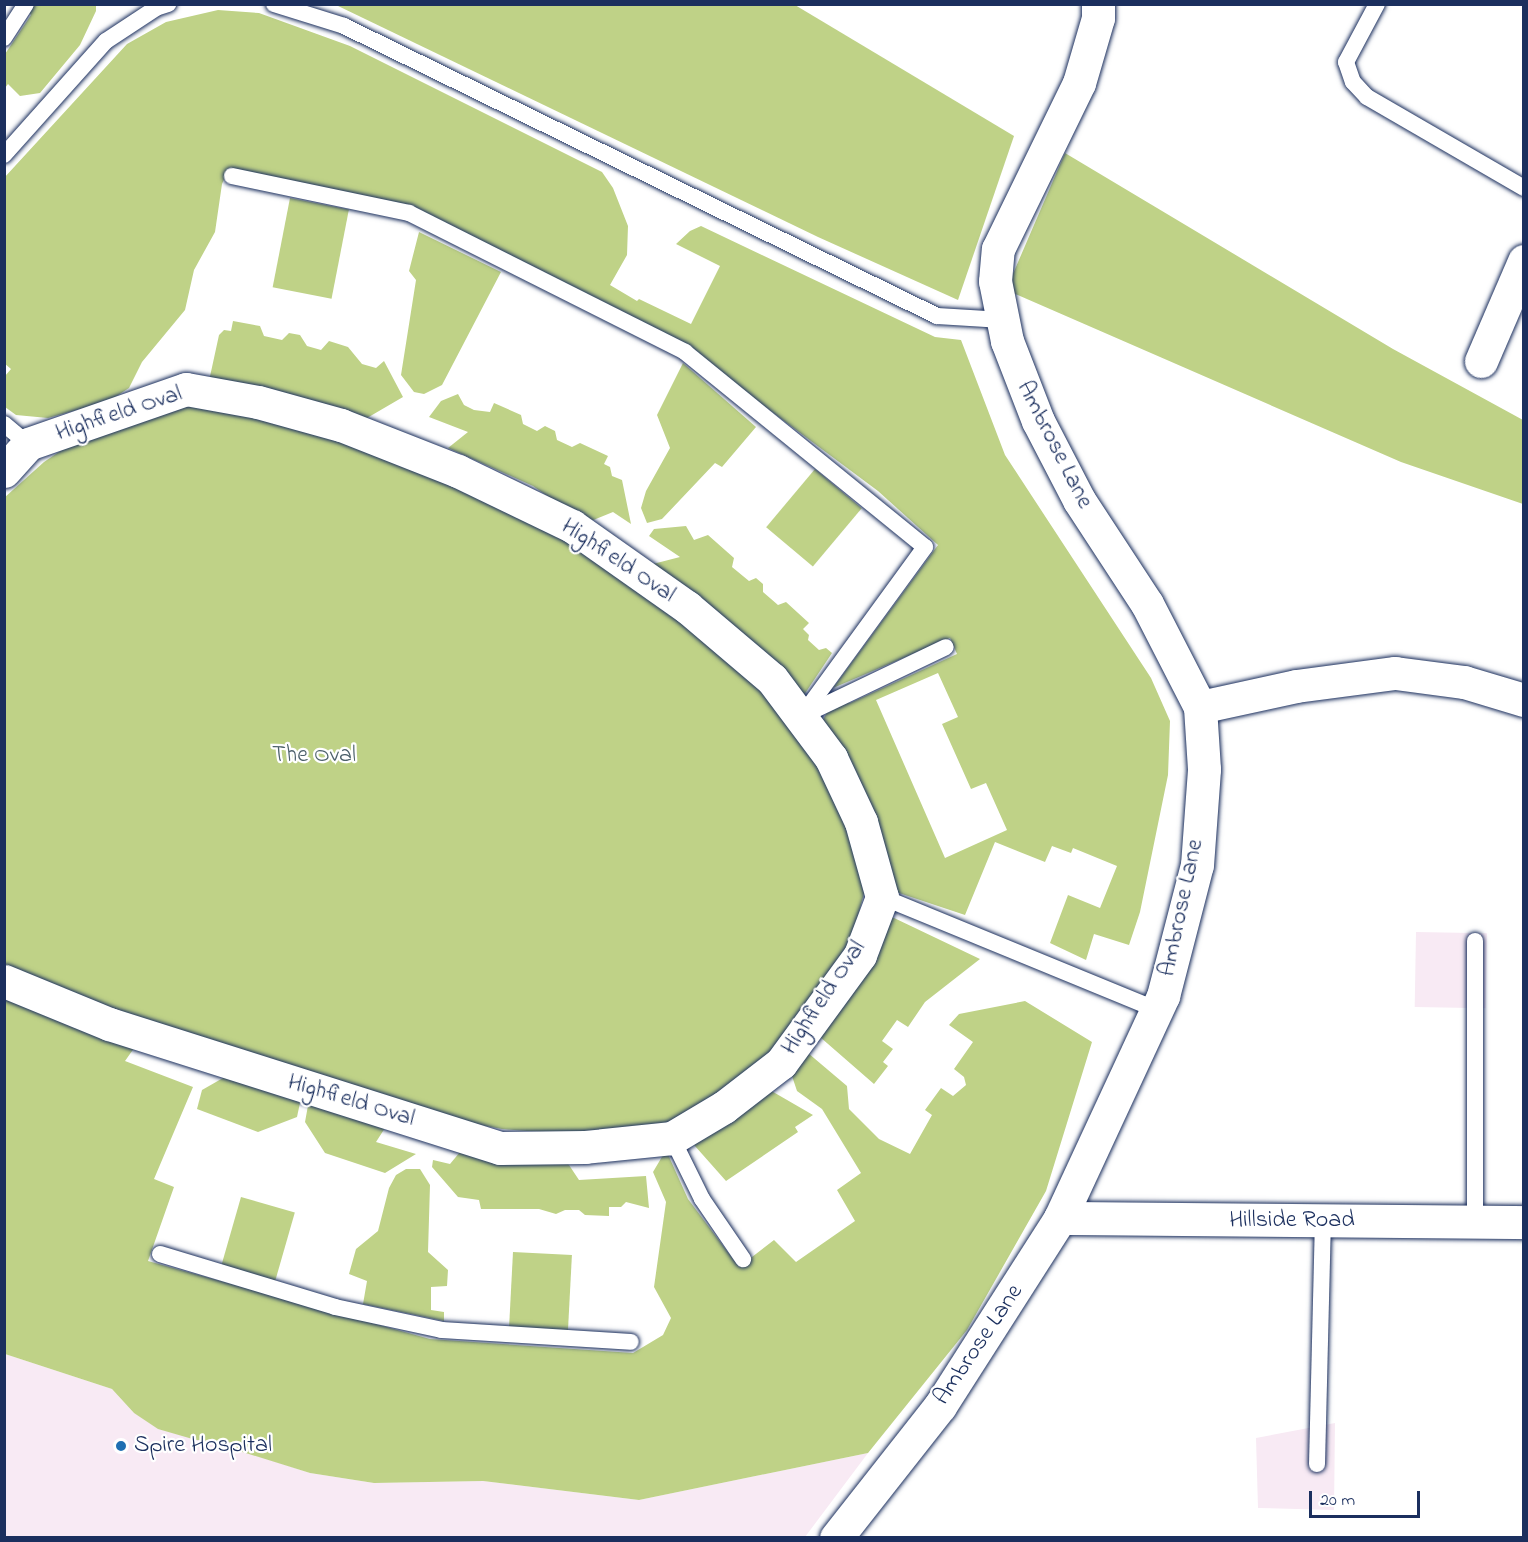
<!DOCTYPE html>
<html>
<head>
<meta charset="utf-8">
<style>
  body { margin:0 }
  #map { position:relative; width:1528px; height:1542px; overflow:hidden; background:#fff; font-family:"Indie Flower",sans-serif }
  div>[style] { position:absolute }
  .built>* { inset:0; background:#f8eaf4; transform-origin:0 0 }
  .green>* { inset:0; background:#bfd287; transform-origin:0 0 }
  .roads { filter:drop-shadow(0 0 2px #1b2f5e) drop-shadow(0 0 2px #1b2f5e) }
  .lane>* { height:16px; margin:-8px; padding:0 8px; transform-origin:8px; border-radius:8px; background:#fff }
  .street>* { height:33px; margin:-16.5px; padding:0 16.5px; transform-origin:16.5px; border-radius:16.5px; background:#fff }
  .dots>* { width:16px; height:16px; translate:-50% -50%; box-sizing:border-box; border:3px solid #fff; border-radius:50% }
  span { translate:-50% -50%; white-space:nowrap; text-align:center; line-height:1.15; -webkit-text-stroke:4.5px #fff; paint-order:stroke }
  .street-label { font-size:24px; color:#1b2f5e }
  .park-label { font-size:24px; color:#4c606a }
  .poi-label { font-size:24px; color:#1b2f5e }
  .left { translate:0 -50%; text-align:left }
  .frame { position:absolute; inset:0; border:6px solid #1b2f5e; pointer-events:none }
  .scale { position:absolute; left:1309px; top:1491px; width:111px; height:27px; box-sizing:border-box; border:3px solid #1b2f5e; border-top:0; padding-left:8px; font-size:18px; line-height:21px; white-space:nowrap; color:#1b2f5e; -webkit-text-stroke:4px #fff; paint-order:stroke }
</style>
</head>
<body>
<div id="map">
  <div class="built">
    <i style="left:1416px;top:932px;width:71px;height:75px;rotate:1deg"></i>
    <i style="clip-path:polygon(5px 1354px,112px 1389px,134px 1413px,196px 1440px,238px 1443px,236px 1449px,310px 1473px,374px 1483px,483px 1481px,639px 1500px,868px 1453px,805px 1537px,5px 1538px)"></i>
    <i style="clip-path:polygon(1335px 1423px,1334px 1510px,1258px 1508px,1256px 1438px)"></i>
  </div>
  <div class="green">
    <i style="clip-path:polygon(22px 5px,96px 5px,96px 11px,80px 45px,40px 93px,20px 96px,8px 84px,5px 88px,5px 54px,31px 15px)"></i>
    <i style="clip-path:polygon(336px 5px,795px 5px,1014px 136px,958px 300px,818px 237px)"></i>
    <i style="clip-path:polygon(evenodd,218px 10px,259px 13px,350px 46px,602px 172px,613px 188px,628px 226px,627px 255px,610px 285px,637px 301px,639px 299px,691px 324px,720px 266px,676px 244px,690px 231px,701px 226px,935px 337px,961px 340px,1005px 455px,1151px 678px,1170px 721px,1168px 775px,1140px 912px,1129px 945px,1094px 934px,1086px 960px,1050px 943px,1068px 895px,1100px 908px,1117px 866px,1073px 848px,1071px 853px,1052px 846px,1045px 862px,995px 842px,965px 915px,893px 891px,821px 724px,829px 708px,845px 700px,850px 703px,957px 654px,950px 638px,833px 688px,938px 545px,878px 491px,682px 345px,410px 206px,229px 168px,222px 184px,215px 232px,194px 270px,185px 310px,142px 362px,129px 388px,109px 401px,48px 418px,16px 415px,5px 407px,5px 376px,11px 369px,4px 363px,4px 178px,127px 44px,166px 22px,218px 10px,938px 673px,958px 717px,942px 724px,971px 789px,986px 783px,1007px 830px,945px 858px,876px 700px,938px 673px)"></i>
    <i style="clip-path:polygon(1065px 153px,1393px 349px,1523px 420px,1523px 504px,1401px 462px,1006px 290px)"></i>
    <i style="left:290px;top:198px;width:60px;height:91px;rotate:11deg"></i>
    <i style="clip-path:polygon(419px 232px,501px 272px,442px 385px,424px 394px,414px 392px,401px 375px,416px 280px,409px 271px)"></i>
    <i style="clip-path:polygon(233px 321px,260px 326px,264px 336px,282px 340px,289px 333px,300px 335px,307px 346px,321px 350px,329px 341px,348px 347px,362px 364px,376px 368px,384px 361px,403px 397px,367px 418px,209px 381px,219px 335px,224px 330px,231px 331px)"></i>
    <i style="clip-path:polygon(683px 363px,756px 427px,722px 467px,715px 463px,662px 519px,647px 523px,641px 508px,646px 491px,670px 448px,657px 415px)"></i>
    <i style="clip-path:polygon(458px 394px,464px 405px,474px 410px,490px 412px,494px 403px,521px 415px,523px 424px,537px 431px,545px 426px,555px 431px,557px 440px,572px 447px,580px 443px,608px 456px,604px 464px,610px 467px,612px 476px,622px 480px,631px 524px,613px 512px,586px 523px,533px 486px,448px 448px,468px 432px,429px 417px,441px 401px)"></i>
    <i style="clip-path:polygon(197px 404px,257px 412px,395px 452px,620px 568px,755px 682px,788px 722px,852px 816px,866px 886px,852px 938px,777px 1054px,676px 1123px,578px 1135px,502px 1129px,442px 1118px,152px 1024px,5px 965px,4px 498px,44px 462px,84px 435px,143px 415px)"></i>
    <i style="left:815px;top:469px;width:61px;height:76px;rotate:40deg"></i>
    <i style="clip-path:polygon(686px 526px,694px 540px,708px 535px,734px 558px,732px 567px,749px 581px,756px 578px,763px 584px,763px 592px,778px 605px,786px 602px,809px 623px,803px 629px,809px 635px,808px 640px,819px 650px,826px 648px,832px 653px,802px 698px,649px 565px,680px 557px,649px 536px,654px 529px)"></i>
    <i style="clip-path:polygon(892px 917px,980px 959px,925px 1002px,908px 1027px,897px 1020px,882px 1041px,893px 1049px,883px 1062px,888px 1066px,874px 1084px,820px 1037px,875px 961px)"></i>
    <i style="clip-path:polygon(5px 992px,137px 1044px,125px 1061px,193px 1087px,154px 1179px,174px 1187px,148px 1261px,430px 1339px,633px 1353px,663px 1335px,671px 1318px,654px 1287px,666px 1202px,653px 1172px,666px 1150px,688px 1199px,739px 1267px,774px 1240px,796px 1262px,855px 1221px,837px 1190px,861px 1173px,822px 1109px,797px 1091px,792px 1076px,808px 1053px,847px 1086px,849px 1109px,879px 1139px,910px 1154px,932px 1115px,925px 1110px,941px 1088px,953px 1096px,966px 1085px,964px 1077px,954px 1069px,973px 1042px,949px 1025px,959px 1014px,1025px 1001px,1092px 1042px,1046px 1191px,967px 1330px,868px 1453px,639px 1500px,483px 1481px,374px 1483px,310px 1473px,236px 1450px,237px 1443px,196px 1440px,158px 1429px,134px 1413px,112px 1389px,5px 1354px)"></i>
    <i style="clip-path:polygon(230px 1074px,301px 1098px,297px 1117px,258px 1132px,197px 1109px,202px 1090px)"></i>
    <i style="clip-path:polygon(761px 1085px,813px 1115px,795px 1127px,798px 1132px,726px 1181px,687px 1137px)"></i>
    <i style="clip-path:polygon(309px 1100px,385px 1128px,376px 1142px,416px 1154px,385px 1173px,325px 1153px,305px 1122px)"></i>
    <i style="clip-path:polygon(465px 1146px,565px 1159px,579px 1180px,646px 1176px,649px 1208px,626px 1202px,621px 1207px,609px 1207px,609px 1216px,585px 1215px,579px 1210px,565px 1210px,556px 1214px,539px 1209px,481px 1209px,479px 1200px,458px 1197px,432px 1167px,433px 1160px,450px 1164px)"></i>
    <i style="clip-path:polygon(406px 1169px,420px 1169px,430px 1185px,428px 1252px,448px 1270px,447px 1286px,431px 1287px,431px 1310px,444px 1312px,444px 1321px,363px 1304px,367px 1281px,349px 1274px,356px 1249px,378px 1231px,389px 1188px,396px 1175px)"></i>
    <i style="left:241px;top:1197px;width:56px;height:71px;rotate:16deg"></i>
    <i style="left:513px;top:1252px;width:59px;height:78px;rotate:3deg"></i>
  </div>
  <div class="roads">
    <div class="lane">
      <i style="left:274px;top:4px;width:73px;rotate:17.4deg"></i>
      <i style="left:344px;top:26px;width:660px;rotate:26.06deg"></i>
      <i style="left:937px;top:316px;width:66px;rotate:3.5deg"></i>
      <i style="left:1377px;top:4px;width:66px;rotate:118.1deg"></i>
      <i style="left:1346px;top:62px;width:21px;rotate:71deg"></i>
      <i style="left:1353px;top:82px;width:21px;rotate:47deg"></i>
      <i style="left:1367px;top:97px;width:181px;rotate:30.1deg"></i>
      <i style="left:4px;top:38px;width:40px;rotate:-57.1deg"></i>
      <i style="left:4px;top:155px;width:153px;rotate:-48.2deg"></i>
      <i style="left:106px;top:41px;width:60px;rotate:-33.4deg"></i>
      <i style="left:156px;top:8px;width:13px;rotate:-18deg"></i>
      <i style="left:232px;top:176px;width:181px;rotate:11.8deg"></i>
      <i style="left:409px;top:213px;width:309px;rotate:26.7deg"></i>
      <i style="left:685px;top:352px;width:309px;rotate:39.1deg"></i>
      <i style="left:925px;top:547px;width:210px;rotate:126.1deg"></i>
      <i style="left:4px;top:424px;width:31px;rotate:40deg"></i>
      <i style="left:804px;top:715px;width:157px;rotate:-25.6deg"></i>
      <i style="left:882px;top:897px;width:297px;rotate:22.3deg"></i>
      <i style="left:1475px;top:941px;width:280px;rotate:90deg"></i>
      <i style="left:672px;top:1138px;width:68px;rotate:63.8deg"></i>
      <i style="left:702px;top:1199px;width:73px;rotate:55.7deg"></i>
      <i style="left:160px;top:1254px;width:183px;rotate:16.8deg"></i>
      <i style="left:335px;top:1307px;width:109px;rotate:12.1deg"></i>
      <i style="left:442px;top:1330px;width:189px;rotate:3.6deg"></i>
      <i style="left:1317px;top:1464px;width:243px;rotate:-88.6deg"></i>
    </div>
    <div class="street">
      <i style="left:1481px;top:361px;width:109px;rotate:-66.7deg"></i>
      <i style="left:4px;top:471px;width:36px;rotate:-48deg"></i>
      <i style="left:28px;top:444px;width:167px;rotate:-19.2deg"></i>
      <i style="left:186px;top:389px;width:73px;rotate:10.2deg"></i>
      <i style="left:258px;top:402px;width:86px;rotate:15.5deg"></i>
      <i style="left:341px;top:425px;width:126px;rotate:21.5deg"></i>
      <i style="left:458px;top:471px;width:127px;rotate:25.8deg"></i>
      <i style="left:572px;top:526px;width:141px;rotate:35.2deg"></i>
      <i style="left:687px;top:607px;width:111px;rotate:40.3deg"></i>
      <i style="left:772px;top:679px;width:99px;rotate:53.2deg"></i>
      <i style="left:831px;top:758px;width:71px;rotate:64.9deg"></i>
      <i style="left:861px;top:822px;width:78px;rotate:74.4deg"></i>
      <i style="left:882px;top:897px;width:62px;rotate:110.8deg"></i>
      <i style="left:860px;top:955px;width:134px;rotate:126.2deg"></i>
      <i style="left:781px;top:1063px;width:72px;rotate:142.3deg"></i>
      <i style="left:724px;top:1107px;width:61px;rotate:149.2deg"></i>
      <i style="left:672px;top:1138px;width:87px;rotate:174.1deg"></i>
      <i style="left:585px;top:1147px;width:85px;rotate:179.3deg"></i>
      <i style="left:500px;top:1148px;width:410px;rotate:-162.4deg"></i>
      <i style="left:109px;top:1024px;width:113px;rotate:-157.7deg"></i>
      <i style="left:1200px;top:707px;width:98px;rotate:-12.3deg"></i>
      <i style="left:1296px;top:686px;width:100px;rotate:-7.5deg"></i>
      <i style="left:1395px;top:673px;width:70px;rotate:7.4deg"></i>
      <i style="left:1464px;top:682px;width:63px;rotate:16.7deg"></i>
      <i style="left:1060px;top:1218px;width:464px;rotate:0.5deg"></i>
      <i style="left:836px;top:1538px;width:168px;rotate:-51.8deg"></i>
      <i style="left:940px;top:1406px;width:223px;rotate:-57.4deg"></i>
      <i style="left:1060px;top:1218px;width:245px;rotate:-65.1deg"></i>
      <i style="left:1163px;top:996px;width:135px;rotate:-75.5deg"></i>
      <i style="left:1197px;top:865px;width:96px;rotate:-85.8deg"></i>
      <i style="left:1204px;top:769px;width:62px;rotate:-93.7deg"></i>
      <i style="left:1200px;top:707px;width:116px;rotate:-117.2deg"></i>
      <i style="left:1147px;top:604px;width:124px;rotate:-123.2deg"></i>
      <i style="left:1079px;top:500px;width:89px;rotate:-117.4deg"></i>
      <i style="left:1038px;top:421px;width:86px;rotate:-111.2deg"></i>
      <i style="left:1007px;top:341px;width:61px;rotate:-101.3deg"></i>
      <i style="left:995px;top:281px;width:32px;rotate:-85deg"></i>
      <i style="left:998px;top:249px;width:185px;rotate:-64deg"></i>
      <i style="left:1079px;top:83px;width:68px;rotate:-73.7deg"></i>
      <i style="left:1098px;top:18px;width:14px;rotate:-90deg"></i>
    </div>
  </div>
  <div class="dots">
    <i style="left:121px;top:1446px;background:#1f6fb2"></i>
  </div>
  <div class="street-label">
    <span style="left:119px;top:414px;rotate:-18deg">Highfield Oval</span>
    <span style="left:1054px;top:445px;rotate:63deg">Ambrose Lane</span>
    <span style="left:618px;top:561px;rotate:34deg">Highfield Oval</span>
    <span style="left:1182px;top:908px;rotate:-78deg">Ambrose Lane</span>
    <span style="left:824px;top:998px;rotate:-56deg">Highfield Oval</span>
    <span style="left:351px;top:1101px;rotate:17deg">Highfield Oval</span>
    <span style="left:1292px;top:1221px">Hillside Road</span>
    <span style="left:979px;top:1345px;rotate:-56deg">Ambrose Lane</span>
  </div>
  <div class="park-label">
    <span style="left:314px;top:756px">The Oval</span>
  </div>
  <div class="poi-label">
    <span class="left" style="left:134px;top:1446px">Spire Hospital</span>
  </div>
  <div class="frame"></div>
  <div class="scale">20 m</div>
</div>
</body>
</html>
